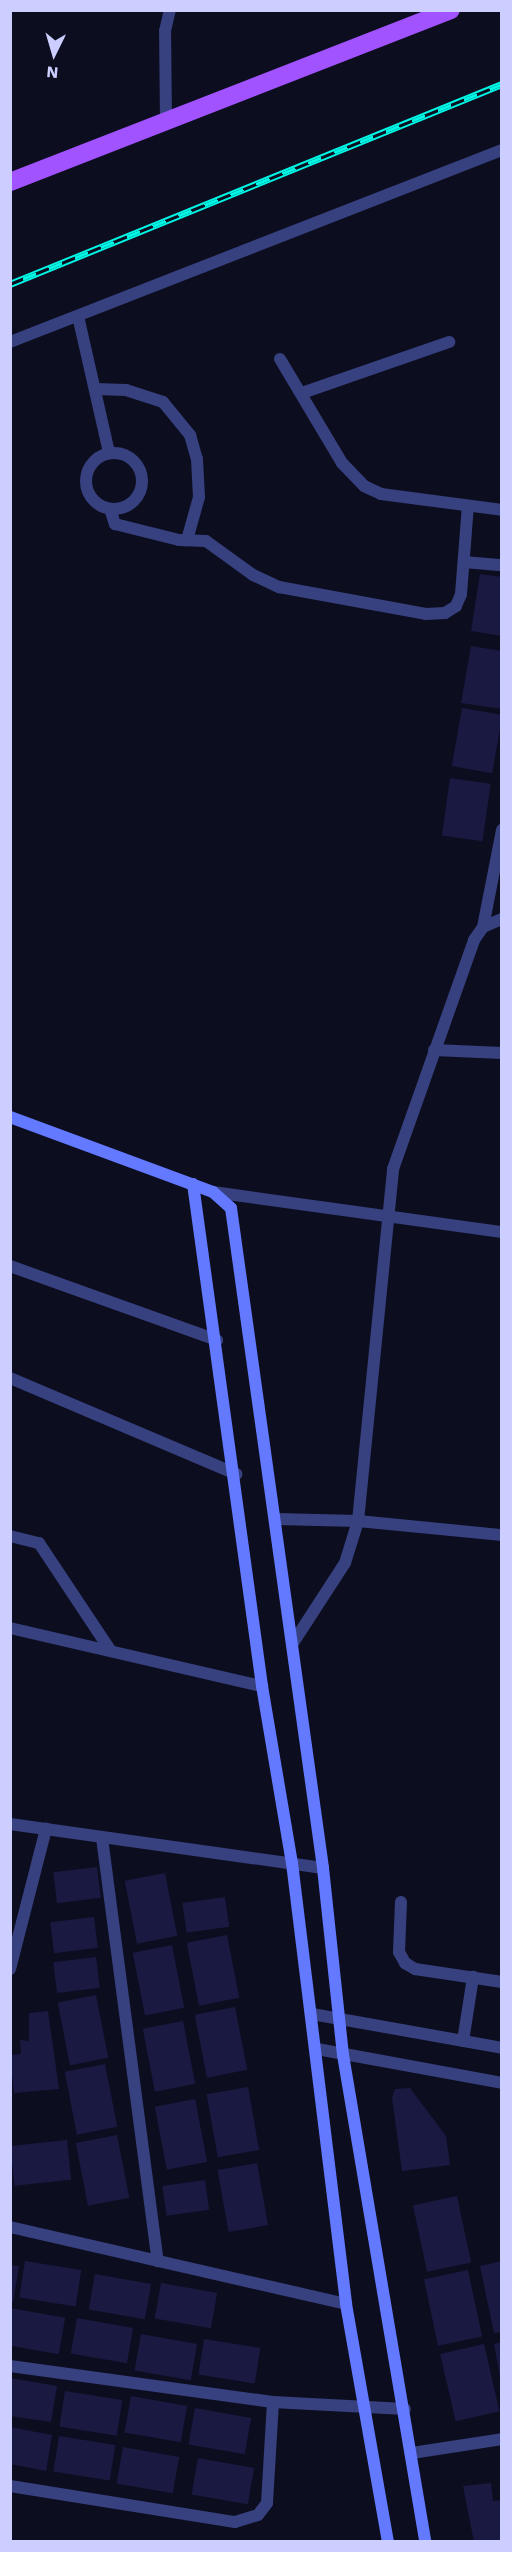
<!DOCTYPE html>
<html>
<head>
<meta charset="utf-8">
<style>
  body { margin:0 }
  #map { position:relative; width:512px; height:2552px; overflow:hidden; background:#0d0d20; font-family:"Work Sans",sans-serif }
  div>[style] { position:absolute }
  .building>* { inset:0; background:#1a1941; transform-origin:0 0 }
  .lane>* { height:12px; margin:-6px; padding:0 6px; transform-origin:6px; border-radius:6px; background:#37417f }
  .lane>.ring { margin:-6px; padding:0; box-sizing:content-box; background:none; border:12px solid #37417f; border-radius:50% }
  .street>* { height:12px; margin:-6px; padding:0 6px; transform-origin:6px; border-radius:6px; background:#37417f }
  .secondary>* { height:12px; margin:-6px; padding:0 6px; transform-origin:6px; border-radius:6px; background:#6379ff }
  .primary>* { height:18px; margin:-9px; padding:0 9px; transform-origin:9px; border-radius:9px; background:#a153ff }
  .rail>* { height:7px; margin-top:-3.5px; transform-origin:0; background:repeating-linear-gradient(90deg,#0d0d20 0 14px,#00f7e5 0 28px); box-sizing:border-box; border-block:2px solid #00f7e5 }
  span { translate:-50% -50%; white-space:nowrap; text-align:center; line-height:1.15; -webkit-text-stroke:5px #0d0d20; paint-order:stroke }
  .frame { position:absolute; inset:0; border:12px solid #ccceff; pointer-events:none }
  .north { position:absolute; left:24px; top:24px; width:60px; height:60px; -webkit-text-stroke:4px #0d0d20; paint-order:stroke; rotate:185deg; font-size:16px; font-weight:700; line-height:24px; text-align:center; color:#ccceff }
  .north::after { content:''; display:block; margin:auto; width:21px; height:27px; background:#ccceff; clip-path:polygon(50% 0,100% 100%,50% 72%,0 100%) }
</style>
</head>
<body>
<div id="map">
  <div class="building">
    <i style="clip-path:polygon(480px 574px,502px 577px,502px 636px,471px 631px)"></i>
    <i style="clip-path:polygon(471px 646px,502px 651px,502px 709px,461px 703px)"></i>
    <i style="left:462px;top:708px;width:41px;height:59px;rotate:10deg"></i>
    <i style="left:450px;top:778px;width:41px;height:58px;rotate:8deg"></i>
    <i style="left:97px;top:1867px;width:31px;height:44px;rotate:83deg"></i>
    <i style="left:165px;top:1873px;width:64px;height:41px;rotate:79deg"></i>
    <i style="left:225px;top:1897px;width:30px;height:43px;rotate:82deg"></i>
    <i style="left:94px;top:1917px;width:31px;height:44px;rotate:83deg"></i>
    <i style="left:227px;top:1935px;width:64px;height:41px;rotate:79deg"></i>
    <i style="left:172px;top:1945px;width:64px;height:40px;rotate:79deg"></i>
    <i style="left:96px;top:1957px;width:31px;height:43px;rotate:83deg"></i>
    <i style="left:96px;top:1995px;width:64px;height:39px;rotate:79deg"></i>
    <i style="left:235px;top:2007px;width:64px;height:41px;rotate:79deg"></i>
    <i style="clip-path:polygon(48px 2011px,59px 2089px,14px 2093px,10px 2055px,21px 2054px,20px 2040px,29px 2041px,29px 2013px)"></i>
    <i style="left:183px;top:2021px;width:64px;height:41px;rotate:79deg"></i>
    <i style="left:105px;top:2064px;width:64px;height:41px;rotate:79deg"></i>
    <i style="left:248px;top:2087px;width:64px;height:42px;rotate:80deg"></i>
    <i style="clip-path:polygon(410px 2088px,446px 2136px,450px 2165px,402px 2171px,392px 2098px,395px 2089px)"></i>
    <i style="left:195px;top:2099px;width:64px;height:41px;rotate:79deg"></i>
    <i style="left:117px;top:2135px;width:64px;height:42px;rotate:79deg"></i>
    <i style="left:67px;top:2140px;width:40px;height:57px;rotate:84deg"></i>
    <i style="left:257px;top:2163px;width:63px;height:40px;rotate:80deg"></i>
    <i style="left:205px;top:2180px;width:30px;height:43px;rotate:82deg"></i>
    <i style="left:457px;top:2196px;width:68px;height:45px;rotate:78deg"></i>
    <i style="left:25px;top:2261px;width:57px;height:37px;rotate:9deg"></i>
    <i style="clip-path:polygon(502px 2261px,502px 2332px,494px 2333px,480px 2266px)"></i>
    <i style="clip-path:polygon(10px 2265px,19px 2266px,13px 2302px,10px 2302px)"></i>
    <i style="left:468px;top:2270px;width:68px;height:45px;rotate:78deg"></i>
    <i style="left:95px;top:2274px;width:57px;height:36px;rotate:10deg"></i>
    <i style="left:161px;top:2283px;width:57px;height:36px;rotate:10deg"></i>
    <i style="left:10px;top:2308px;width:56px;height:37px;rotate:10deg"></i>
    <i style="left:77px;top:2318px;width:57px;height:36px;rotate:10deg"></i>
    <i style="left:141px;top:2334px;width:57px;height:37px;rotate:10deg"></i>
    <i style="left:204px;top:2339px;width:57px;height:36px;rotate:9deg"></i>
    <i style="clip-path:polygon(502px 2342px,502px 2377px,500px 2377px,494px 2344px)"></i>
    <i style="left:484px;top:2344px;width:69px;height:45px;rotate:77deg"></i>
    <i style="clip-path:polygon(10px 2378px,57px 2386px,51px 2422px,10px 2416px)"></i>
    <i style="left:65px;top:2391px;width:58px;height:36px;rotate:9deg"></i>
    <i style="left:131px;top:2396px;width:57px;height:37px;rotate:10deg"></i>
    <i style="left:195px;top:2408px;width:57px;height:37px;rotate:10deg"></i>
    <i style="clip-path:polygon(10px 2427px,52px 2435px,46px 2471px,10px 2464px)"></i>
    <i style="left:59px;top:2436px;width:57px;height:36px;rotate:9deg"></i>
    <i style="left:123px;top:2447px;width:57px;height:37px;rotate:10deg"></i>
    <i style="left:198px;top:2458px;width:57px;height:37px;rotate:10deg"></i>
    <i style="clip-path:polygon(491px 2483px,493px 2501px,502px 2500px,502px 2542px,474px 2542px,463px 2486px)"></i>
  </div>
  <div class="lane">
    <i style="left:166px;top:121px;width:90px;rotate:-90.6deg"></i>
    <i style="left:165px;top:31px;width:22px;rotate:-77deg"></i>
    <i style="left:78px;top:316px;width:140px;rotate:77.2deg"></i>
    <i style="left:280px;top:359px;width:121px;rotate:59.2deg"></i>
    <i style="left:342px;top:463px;width:32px;rotate:46deg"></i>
    <i style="left:364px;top:486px;width:19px;rotate:25deg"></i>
    <i style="left:381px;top:494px;width:122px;rotate:7.5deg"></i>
    <i style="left:95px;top:389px;width:31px;rotate:2deg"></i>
    <i style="left:126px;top:390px;width:39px;rotate:18deg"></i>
    <i style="left:163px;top:402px;width:43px;rotate:50.7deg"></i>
    <i style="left:190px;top:435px;width:25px;rotate:74deg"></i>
    <i style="left:197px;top:459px;width:38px;rotate:87deg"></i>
    <i style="left:199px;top:497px;width:45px;rotate:105.6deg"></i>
    <i style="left:302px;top:393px;width:156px;rotate:-19.1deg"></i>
    <i class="ring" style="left:86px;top:453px;width:44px;height:44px"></i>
    <i style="left:110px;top:509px;width:16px;rotate:72deg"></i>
    <i style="left:115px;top:524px;width:66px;rotate:14deg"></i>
    <i style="left:179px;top:540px;width:27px;rotate:2deg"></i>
    <i style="left:206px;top:541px;width:58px;rotate:35.9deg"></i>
    <i style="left:253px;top:575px;width:29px;rotate:25deg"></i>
    <i style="left:279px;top:587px;width:149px;rotate:10.4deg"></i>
    <i style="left:426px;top:614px;width:19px;rotate:-3deg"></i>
    <i style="left:445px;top:613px;width:13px;rotate:-32deg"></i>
    <i style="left:456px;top:606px;width:13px;rotate:-67deg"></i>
    <i style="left:461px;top:594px;width:88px;rotate:-85.5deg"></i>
    <i style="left:464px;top:562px;width:38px;rotate:5deg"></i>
    <i style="left:10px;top:1536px;width:30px;rotate:14deg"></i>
    <i style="left:39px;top:1543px;width:128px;rotate:56.4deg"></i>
    <i style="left:10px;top:1628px;width:259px;rotate:13deg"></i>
    <i style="left:401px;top:1902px;width:50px;rotate:92.3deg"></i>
    <i style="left:399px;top:1952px;width:13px;rotate:61deg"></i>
    <i style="left:405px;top:1963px;width:12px;rotate:31deg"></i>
    <i style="left:415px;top:1969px;width:88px;rotate:8.5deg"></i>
    <i style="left:463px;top:2041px;width:65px;rotate:-81.1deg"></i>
  </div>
  <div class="street">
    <i style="left:10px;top:342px;width:528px;rotate:-21.32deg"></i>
    <i style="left:483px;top:927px;width:21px;rotate:-23deg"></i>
    <i style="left:434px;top:1050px;width:68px;rotate:2.5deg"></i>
    <i style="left:213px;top:1192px;width:292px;rotate:7.9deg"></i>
    <i style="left:10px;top:1266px;width:220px;rotate:19.7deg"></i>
    <i style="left:10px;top:1378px;width:246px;rotate:23deg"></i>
    <i style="left:276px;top:1519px;width:82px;rotate:1.4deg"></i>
    <i style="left:358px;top:1521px;width:145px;rotate:5.6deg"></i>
    <i style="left:293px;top:1643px;width:95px;rotate:-57deg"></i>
    <i style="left:345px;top:1563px;width:44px;rotate:-72.8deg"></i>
    <i style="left:358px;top:1521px;width:354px;rotate:-84.3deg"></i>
    <i style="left:393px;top:1169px;width:243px;rotate:-70.5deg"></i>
    <i style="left:474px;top:940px;width:16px;rotate:-55deg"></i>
    <i style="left:483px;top:927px;width:99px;rotate:-78.9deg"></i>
    <i style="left:10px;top:1824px;width:316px;rotate:8deg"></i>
    <i style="left:102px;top:1838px;width:427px;rotate:82.5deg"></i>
    <i style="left:10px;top:1969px;width:145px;rotate:-75.6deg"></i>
    <i style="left:312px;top:2014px;width:193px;rotate:10.1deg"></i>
    <i style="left:317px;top:2049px;width:188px;rotate:10.4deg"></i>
    <i style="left:10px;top:2227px;width:345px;rotate:12.9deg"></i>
    <i style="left:10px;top:2366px;width:265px;rotate:7.8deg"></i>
    <i style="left:273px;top:2402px;width:132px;rotate:3deg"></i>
    <i style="left:412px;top:2453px;width:91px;rotate:-8.8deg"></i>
    <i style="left:10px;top:2486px;width:228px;rotate:9.1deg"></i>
    <i style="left:235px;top:2522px;width:24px;rotate:-17deg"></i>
    <i style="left:258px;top:2515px;width:15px;rotate:-53deg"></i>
    <i style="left:267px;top:2503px;width:101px;rotate:-86.6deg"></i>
  </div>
  <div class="secondary">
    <i style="left:10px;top:1117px;width:216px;rotate:20.3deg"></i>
    <i style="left:213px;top:1192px;width:24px;rotate:42deg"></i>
    <i style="left:231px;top:1208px;width:666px;rotate:82.06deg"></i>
    <i style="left:323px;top:1868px;width:188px;rotate:83.9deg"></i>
    <i style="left:343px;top:2055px;width:494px;rotate:80.4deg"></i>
    <i style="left:193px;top:1184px;width:507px;rotate:82.17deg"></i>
    <i style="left:262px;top:1686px;width:180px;rotate:80.4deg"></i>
    <i style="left:292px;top:1863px;width:444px;rotate:83deg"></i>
    <i style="left:346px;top:2304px;width:242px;rotate:80deg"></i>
  </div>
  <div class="primary">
    <i style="left:10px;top:182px;width:473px;rotate:-21.3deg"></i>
  </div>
  <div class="rail">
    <i style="left:10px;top:284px;width:531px;rotate:-22.12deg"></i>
  </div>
  <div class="frame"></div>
  <div class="north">N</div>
</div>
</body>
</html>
